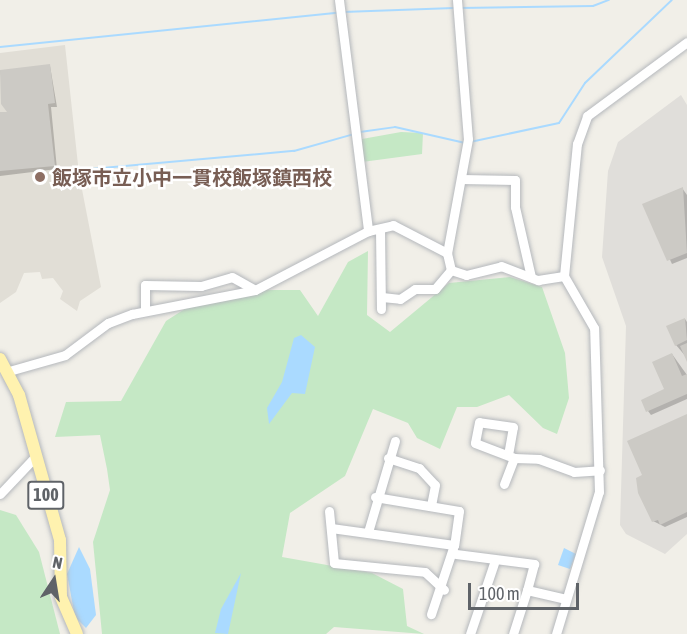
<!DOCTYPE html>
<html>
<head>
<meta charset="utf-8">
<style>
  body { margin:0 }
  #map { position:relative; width:687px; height:634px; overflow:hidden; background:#f1efe8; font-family:"Asap Condensed","Noto Sans JP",sans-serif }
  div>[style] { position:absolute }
  .industrial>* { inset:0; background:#e0deda }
  .education>* { inset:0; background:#e1ded6 }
  .green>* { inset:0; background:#c5e8c5 }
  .water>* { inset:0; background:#aadaff }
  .shadow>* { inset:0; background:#0003 }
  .stream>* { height:2px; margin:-1px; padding:0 1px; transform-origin:1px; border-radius:1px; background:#aadaff }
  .building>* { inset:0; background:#cccac5 }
  .roads { filter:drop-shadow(0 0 2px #b5b8bc) drop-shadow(0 0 2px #b5b8bc) }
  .minor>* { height:9px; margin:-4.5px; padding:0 4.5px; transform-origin:4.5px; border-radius:4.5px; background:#fff }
  .major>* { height:12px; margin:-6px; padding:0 6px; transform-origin:6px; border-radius:6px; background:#fff2af }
  .dots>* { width:16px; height:16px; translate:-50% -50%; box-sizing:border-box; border:3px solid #fff; border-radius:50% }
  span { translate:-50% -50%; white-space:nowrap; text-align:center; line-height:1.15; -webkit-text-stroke:5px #fff; paint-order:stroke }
  .shield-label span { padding:2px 4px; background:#fff; border:2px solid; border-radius:4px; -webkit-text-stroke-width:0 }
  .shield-label { font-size:18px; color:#5f6368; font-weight:700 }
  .education-label { font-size:20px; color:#785e54; font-weight:700 }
  .left { translate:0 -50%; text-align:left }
  .north { position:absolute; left:24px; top:550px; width:60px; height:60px; -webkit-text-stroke:4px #fff; paint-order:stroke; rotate:12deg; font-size:16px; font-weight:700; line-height:24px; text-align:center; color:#5f6368 }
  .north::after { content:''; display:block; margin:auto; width:21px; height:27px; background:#5f6368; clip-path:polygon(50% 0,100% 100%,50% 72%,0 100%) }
  .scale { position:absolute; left:468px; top:583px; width:111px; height:27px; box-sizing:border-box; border:3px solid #5f6368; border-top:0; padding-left:8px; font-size:18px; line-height:21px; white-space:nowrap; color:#5f6368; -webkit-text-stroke:4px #fff; paint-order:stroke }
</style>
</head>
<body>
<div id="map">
  <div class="industrial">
    <i style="clip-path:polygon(681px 95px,687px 105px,687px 534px,665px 554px,626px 534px,620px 525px,626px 326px,602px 257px,608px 171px,618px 142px)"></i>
  </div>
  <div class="education">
    <i style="clip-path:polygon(65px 45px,79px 174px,101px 287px,80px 301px,77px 311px,60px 299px,63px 291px,53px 278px,42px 279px,40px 272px,24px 273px,16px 292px,0 303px,0 53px)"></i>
  </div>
  <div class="green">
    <i style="clip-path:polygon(401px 132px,423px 133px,422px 154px,362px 162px,362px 139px)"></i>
    <i style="clip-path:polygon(368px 251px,367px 315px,390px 332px,449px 283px,510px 277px,542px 287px,565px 353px,569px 398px,557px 434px,543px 428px,509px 395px,477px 407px,457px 407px,440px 449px,417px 438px,408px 423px,373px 409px,345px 476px,290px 513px,282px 557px,372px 573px,403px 589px,407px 626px,424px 634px,334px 627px,326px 634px,102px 634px,93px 542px,110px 490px,107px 469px,100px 435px,55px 437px,66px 402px,121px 401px,166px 321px,194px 303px,255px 290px,300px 290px,318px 316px,348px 262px)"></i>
    <i style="clip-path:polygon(0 510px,16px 515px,39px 552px,60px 634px,0 634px)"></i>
  </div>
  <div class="water">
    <i style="clip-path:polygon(301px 335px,315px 347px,305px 394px,292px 393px,269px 424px,267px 408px,282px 382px,294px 338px)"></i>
    <i style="clip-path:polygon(79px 547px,90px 569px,96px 615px,86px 628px,75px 617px,67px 574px)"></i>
    <i style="clip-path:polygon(564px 548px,576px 554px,570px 569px,558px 565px)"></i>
    <i style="clip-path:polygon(241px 573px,228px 634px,215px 633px,221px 609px)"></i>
  </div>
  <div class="shadow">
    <i style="clip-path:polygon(50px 66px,57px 107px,51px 107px,57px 169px,0 176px,0 114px,9px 113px,0 71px)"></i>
    <i style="clip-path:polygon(682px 188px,687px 195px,687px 258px,672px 264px,644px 205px)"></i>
    <i style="clip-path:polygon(685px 319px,687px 322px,687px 358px,676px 345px)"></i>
    <i style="clip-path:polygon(672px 354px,687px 375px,687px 399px,651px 415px,648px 411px,666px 390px)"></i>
    <i style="clip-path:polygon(687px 416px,687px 517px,665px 527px,653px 521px,644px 476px)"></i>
  </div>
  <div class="stream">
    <i style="left:460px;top:8px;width:133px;rotate:-0.9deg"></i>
    <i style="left:593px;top:6px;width:17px;rotate:-21deg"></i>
    <i style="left:343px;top:12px;width:111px;rotate:-2.1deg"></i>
    <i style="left:0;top:47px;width:339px;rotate:-5.8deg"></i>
    <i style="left:360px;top:132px;width:35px;rotate:-8deg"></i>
    <i style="left:395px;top:127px;width:72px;rotate:12.9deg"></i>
    <i style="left:470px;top:142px;width:91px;rotate:-12.1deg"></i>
    <i style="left:559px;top:123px;width:48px;rotate:-57deg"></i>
    <i style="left:585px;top:83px;width:120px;rotate:-43.7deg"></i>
    <i style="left:91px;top:169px;width:204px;rotate:-5.1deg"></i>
    <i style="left:294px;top:151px;width:62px;rotate:-15.8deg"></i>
  </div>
  <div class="building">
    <i style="clip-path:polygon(50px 64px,55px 103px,48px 104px,55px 166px,0 171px,0 112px,7px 112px,1px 104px,0 70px)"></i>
    <i style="clip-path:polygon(683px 187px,687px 253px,667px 261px,642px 204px)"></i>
    <i style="clip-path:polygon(685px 318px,687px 340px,675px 346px,666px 326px)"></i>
    <i style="clip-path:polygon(687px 343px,687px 362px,680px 346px)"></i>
    <i style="clip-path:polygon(672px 353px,682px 376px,687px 374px,687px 394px,646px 412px,641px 400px,664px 389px,652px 362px)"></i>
    <i style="clip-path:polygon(687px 414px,687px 512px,660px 525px,658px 520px,652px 522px,638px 493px,636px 478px,642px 475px,627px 441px)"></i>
  </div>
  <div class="roads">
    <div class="minor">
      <i style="left:339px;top:0;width:233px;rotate:82.8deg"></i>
      <i style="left:457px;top:0;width:139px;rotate:85.5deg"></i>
      <i style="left:468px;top:139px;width:116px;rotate:100.4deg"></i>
      <i style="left:447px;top:253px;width:17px;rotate:77deg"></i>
      <i style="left:451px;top:270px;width:16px;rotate:18deg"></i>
      <i style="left:466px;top:275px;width:36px;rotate:-14deg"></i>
      <i style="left:501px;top:266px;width:40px;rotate:21deg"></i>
      <i style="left:538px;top:280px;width:26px;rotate:-9deg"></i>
      <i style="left:461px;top:179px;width:54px;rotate:1.1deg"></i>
      <i style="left:515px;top:180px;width:27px;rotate:90deg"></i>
      <i style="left:515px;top:207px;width:72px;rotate:77.1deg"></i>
      <i style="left:380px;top:229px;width:80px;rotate:89.3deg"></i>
      <i style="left:382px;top:297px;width:18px;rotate:6deg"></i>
      <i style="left:400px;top:299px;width:18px;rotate:-34deg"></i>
      <i style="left:415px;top:289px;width:20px"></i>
      <i style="left:435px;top:289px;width:25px;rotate:-50deg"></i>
      <i style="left:145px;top:311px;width:26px;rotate:-90deg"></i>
      <i style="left:145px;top:285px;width:56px;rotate:1deg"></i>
      <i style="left:201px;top:286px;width:32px;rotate:-16deg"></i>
      <i style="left:232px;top:277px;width:26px;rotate:29deg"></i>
      <i style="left:9px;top:371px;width:58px;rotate:-15.9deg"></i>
      <i style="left:65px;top:355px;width:54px;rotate:-36.7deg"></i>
      <i style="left:108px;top:323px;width:26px;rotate:-21deg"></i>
      <i style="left:132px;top:314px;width:125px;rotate:-11deg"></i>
      <i style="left:255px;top:290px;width:127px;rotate:-27.6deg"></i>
      <i style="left:368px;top:231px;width:26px;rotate:-13deg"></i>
      <i style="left:393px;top:225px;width:61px;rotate:27.4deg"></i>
      <i style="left:508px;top:455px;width:28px;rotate:-80deg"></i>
      <i style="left:513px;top:427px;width:34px;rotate:-172deg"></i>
      <i style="left:479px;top:422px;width:21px;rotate:101deg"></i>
      <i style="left:475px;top:443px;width:42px;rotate:21deg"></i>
      <i style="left:514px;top:458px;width:25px;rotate:2deg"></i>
      <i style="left:539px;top:459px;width:37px;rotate:20deg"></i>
      <i style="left:574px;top:472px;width:26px;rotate:-4deg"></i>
      <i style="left:388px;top:458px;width:33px;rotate:18deg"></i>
      <i style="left:419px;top:468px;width:23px;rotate:47deg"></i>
      <i style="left:435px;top:485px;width:20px;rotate:101deg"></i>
      <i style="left:504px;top:484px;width:28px;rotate:-69deg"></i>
      <i style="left:0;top:494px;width:51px;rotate:-46.6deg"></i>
      <i style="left:375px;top:497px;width:85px;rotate:9.5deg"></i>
      <i style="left:459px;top:511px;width:34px;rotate:98deg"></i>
      <i style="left:329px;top:511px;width:52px;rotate:84.5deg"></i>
      <i style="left:334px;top:563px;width:91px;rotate:5.6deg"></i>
      <i style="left:425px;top:572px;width:26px;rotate:43deg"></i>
      <i style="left:331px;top:528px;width:124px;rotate:7.9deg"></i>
      <i style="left:454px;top:545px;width:73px;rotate:108.4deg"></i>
      <i style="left:368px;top:532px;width:95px;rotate:-73.5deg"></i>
      <i style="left:456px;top:554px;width:79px;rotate:7.3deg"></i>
      <i style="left:534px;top:564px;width:27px;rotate:105deg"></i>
      <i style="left:527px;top:590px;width:40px;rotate:13deg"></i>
      <i style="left:470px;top:634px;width:75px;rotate:-71.3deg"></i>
      <i style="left:513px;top:634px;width:46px;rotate:-72.3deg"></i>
      <i style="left:556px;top:634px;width:148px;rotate:-73.2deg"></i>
      <i style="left:599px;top:492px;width:164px;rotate:-91.7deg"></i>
      <i style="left:594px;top:328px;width:60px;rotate:-120deg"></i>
      <i style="left:564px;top:276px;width:133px;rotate:-84.4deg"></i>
      <i style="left:577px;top:144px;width:30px;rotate:-70deg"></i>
      <i style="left:587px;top:116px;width:124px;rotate:-36.5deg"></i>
    </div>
    <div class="major">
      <i style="left:0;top:359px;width:41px;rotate:62.2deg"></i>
      <i style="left:19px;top:395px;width:151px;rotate:74.2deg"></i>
      <i style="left:60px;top:540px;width:57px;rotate:89deg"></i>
      <i style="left:61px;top:597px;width:40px;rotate:66.6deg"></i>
    </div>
  </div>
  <div class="dots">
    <i style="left:40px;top:177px;background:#8d6e63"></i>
  </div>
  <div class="shield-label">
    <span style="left:46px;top:495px">100</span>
  </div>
  <div class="education-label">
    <span class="left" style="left:52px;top:177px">飯塚市立小中一貫校飯塚鎮西校</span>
  </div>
  <div class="north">N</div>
  <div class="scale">100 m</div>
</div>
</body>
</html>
